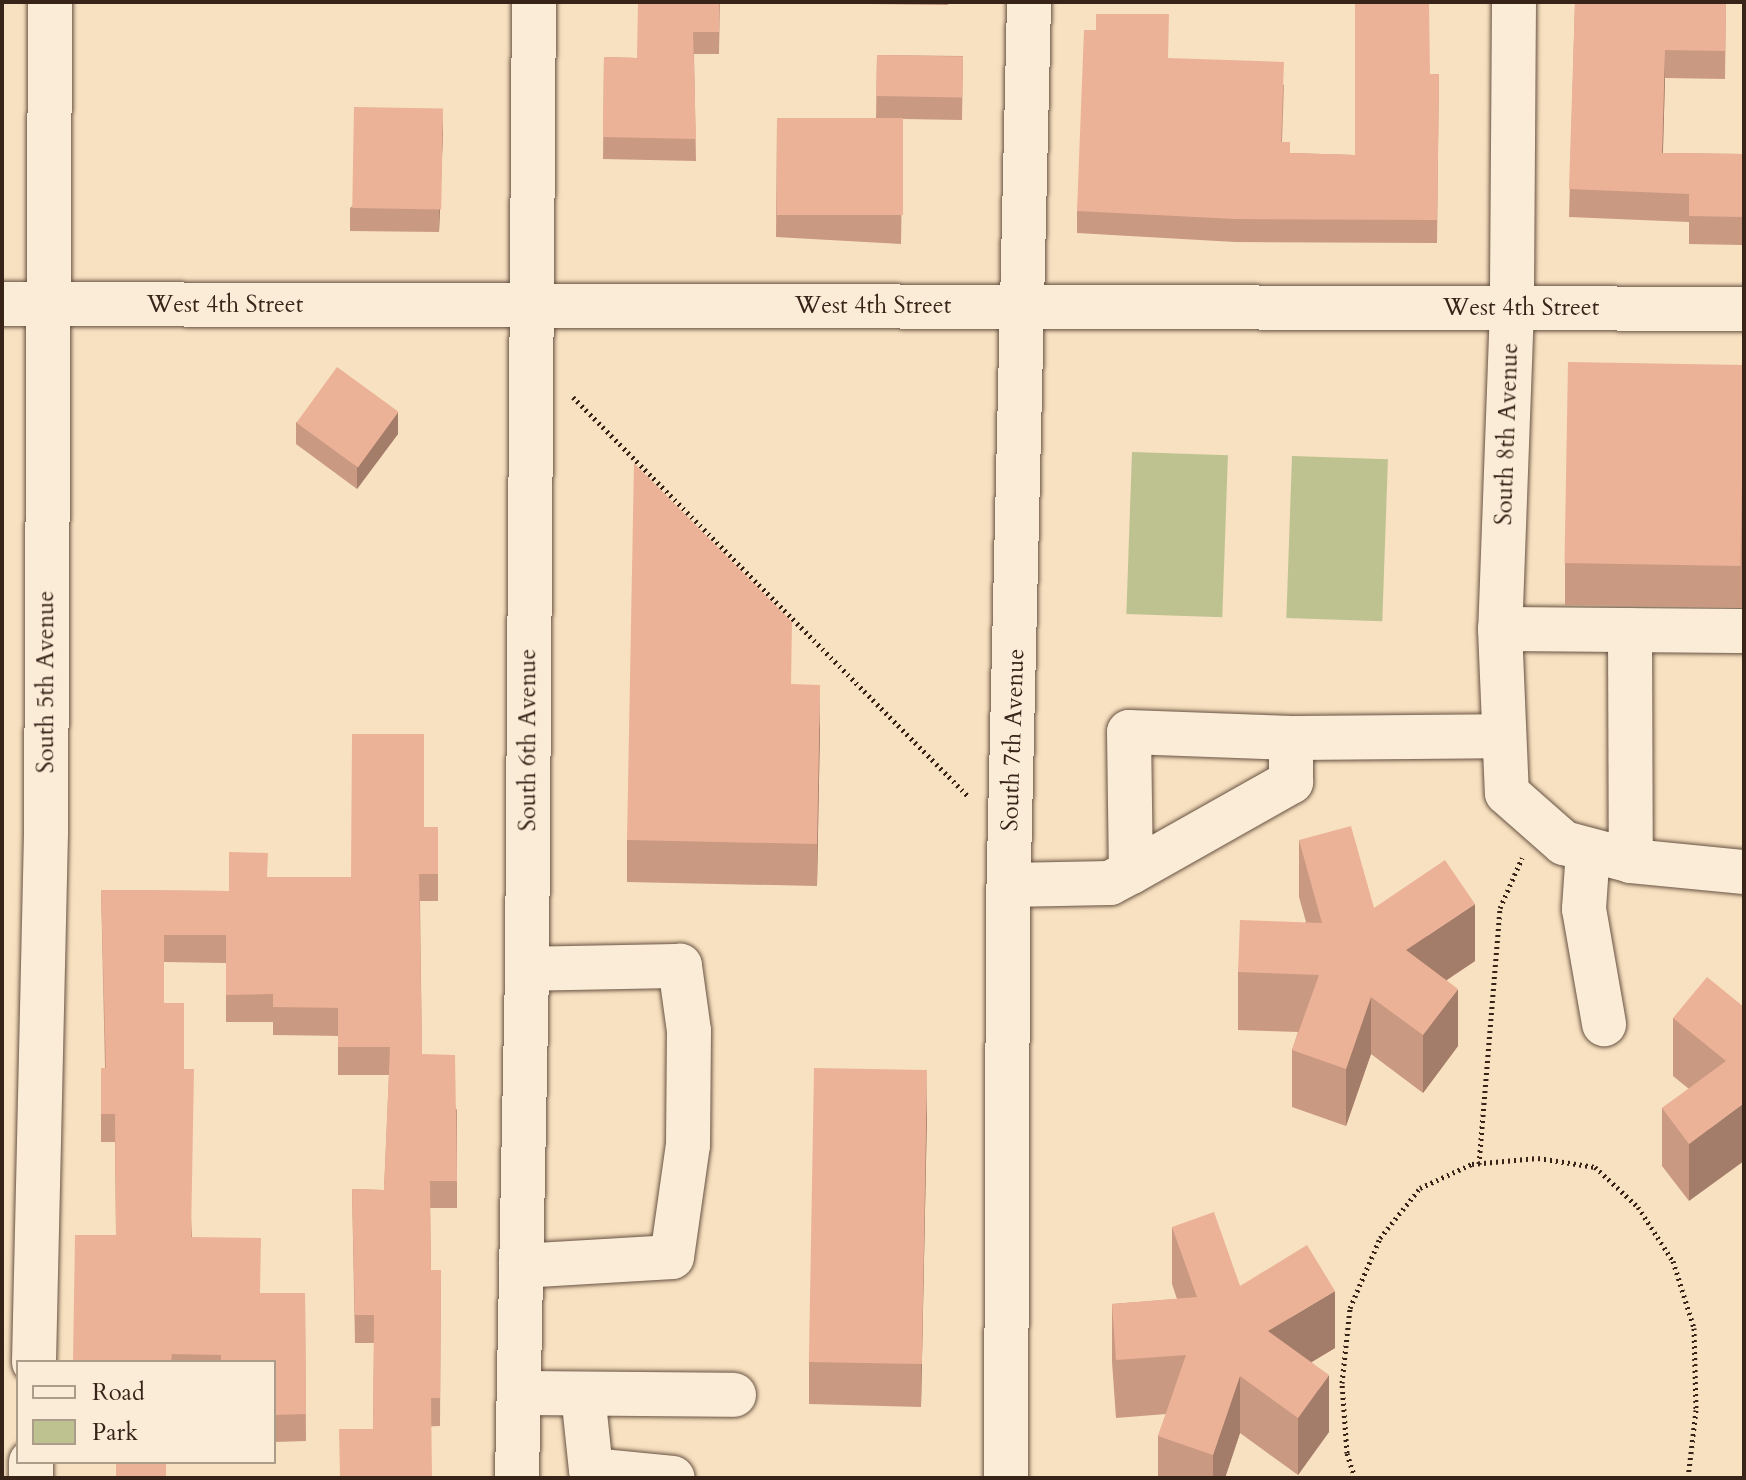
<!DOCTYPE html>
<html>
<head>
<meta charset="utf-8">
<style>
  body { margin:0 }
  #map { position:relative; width:1746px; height:1480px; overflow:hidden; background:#f8e1c0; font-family:Cardo,serif }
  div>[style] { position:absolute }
  .green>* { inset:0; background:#bec291; transform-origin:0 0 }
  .path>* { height:5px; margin-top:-2.5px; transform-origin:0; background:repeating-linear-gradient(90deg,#372318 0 2px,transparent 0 6px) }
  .roads { filter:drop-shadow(0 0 2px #675242) drop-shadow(0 0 2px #675242) }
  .minor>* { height:44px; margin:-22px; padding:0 22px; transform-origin:22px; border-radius:22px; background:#faecd6 }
  .wall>* { inset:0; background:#ca9982 }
  .shaded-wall>* { inset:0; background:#a47d6a }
  .building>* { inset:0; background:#ebb297; transform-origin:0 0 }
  span { translate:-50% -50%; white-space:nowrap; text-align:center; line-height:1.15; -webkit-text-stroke:7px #faecd6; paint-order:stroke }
  .street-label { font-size:24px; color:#372318 }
  .frame { position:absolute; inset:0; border:4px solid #372318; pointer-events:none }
  .legend { position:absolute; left:16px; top:1360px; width:260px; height:104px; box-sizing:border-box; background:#faecd6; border:2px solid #ac9c8a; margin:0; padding:10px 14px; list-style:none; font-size:24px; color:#372318 }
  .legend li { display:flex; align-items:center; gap:16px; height:40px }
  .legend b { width:40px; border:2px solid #ac9c8a }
</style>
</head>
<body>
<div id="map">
  <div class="green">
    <i style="left:1132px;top:452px;width:96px;height:162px;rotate:2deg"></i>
    <i style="left:1292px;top:456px;width:96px;height:162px;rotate:2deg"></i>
  </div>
  <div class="path">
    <i style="left:573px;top:397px;width:561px;rotate:45.29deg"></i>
    <i style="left:1479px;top:1164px;width:257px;rotate:-85.3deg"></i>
    <i style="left:1500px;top:908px;width:55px;rotate:-66.3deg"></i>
    <i style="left:1355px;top:1478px;width:26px;rotate:-108deg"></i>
    <i style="left:1347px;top:1453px;width:70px;rotate:-94.1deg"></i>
    <i style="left:1342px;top:1383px;width:75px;rotate:-83.9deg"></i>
    <i style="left:1350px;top:1308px;width:76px;rotate:-66.8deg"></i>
    <i style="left:1380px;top:1238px;width:64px;rotate:-51.3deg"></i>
    <i style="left:1420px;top:1188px;width:57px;rotate:-24.8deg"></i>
    <i style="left:1472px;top:1164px;width:66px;rotate:-5.2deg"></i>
    <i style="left:1538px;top:1158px;width:58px;rotate:9deg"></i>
    <i style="left:1595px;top:1167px;width:59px;rotate:42.9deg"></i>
    <i style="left:1638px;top:1207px;width:64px;rotate:57.1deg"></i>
    <i style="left:1673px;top:1261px;width:70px;rotate:72.6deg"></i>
    <i style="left:1694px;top:1328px;width:82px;rotate:88.6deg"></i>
    <i style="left:1696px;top:1410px;width:68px;rotate:96.7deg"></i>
  </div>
  <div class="roads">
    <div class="minor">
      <i style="left:1514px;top:2px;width:306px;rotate:90.4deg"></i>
      <i style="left:1512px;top:308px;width:321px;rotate:92.1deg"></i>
      <i style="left:1500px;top:629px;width:164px;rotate:87.6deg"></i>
      <i style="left:1507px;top:793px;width:76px;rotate:41.3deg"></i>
      <i style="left:1564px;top:843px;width:69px;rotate:15deg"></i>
      <i style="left:1631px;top:861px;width:114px;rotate:5.6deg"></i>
      <i style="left:2px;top:304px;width:1742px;rotate:0.16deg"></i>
      <i style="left:1500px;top:629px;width:244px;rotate:0.5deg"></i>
      <i style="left:1630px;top:630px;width:231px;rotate:89.8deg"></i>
      <i style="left:1291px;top:738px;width:213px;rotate:-0.5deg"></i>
      <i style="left:1588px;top:850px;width:59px;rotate:93.9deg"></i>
      <i style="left:1584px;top:909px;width:117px;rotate:80.1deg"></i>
      <i style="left:1009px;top:885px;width:101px;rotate:-1.1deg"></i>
      <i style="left:1110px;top:883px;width:24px;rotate:-28deg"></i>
      <i style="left:1131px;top:872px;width:184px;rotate:-29.4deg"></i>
      <i style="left:1291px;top:782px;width:44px;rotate:-90deg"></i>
      <i style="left:1291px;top:738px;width:162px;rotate:-177.9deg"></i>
      <i style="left:1129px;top:732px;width:140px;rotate:89.2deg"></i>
      <i style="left:521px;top:1266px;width:151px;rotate:-3.4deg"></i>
      <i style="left:672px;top:1257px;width:113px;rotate:-81.9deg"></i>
      <i style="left:688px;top:1145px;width:114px;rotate:-89.5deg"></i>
      <i style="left:689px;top:1031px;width:66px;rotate:-97.9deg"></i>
      <i style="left:680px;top:966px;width:153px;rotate:178.9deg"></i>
      <i style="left:34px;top:1362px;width:529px;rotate:-88.7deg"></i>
      <i style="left:46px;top:833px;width:831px;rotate:-89.72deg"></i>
      <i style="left:519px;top:1393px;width:215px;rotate:0.5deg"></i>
      <i style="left:583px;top:1394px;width:76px;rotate:84deg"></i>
      <i style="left:591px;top:1470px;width:82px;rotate:5.6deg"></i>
      <i style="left:31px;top:1478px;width:16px;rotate:-90deg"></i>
      <i style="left:517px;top:1478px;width:509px;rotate:-88.87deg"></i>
      <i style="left:527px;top:969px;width:967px;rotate:-89.59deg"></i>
      <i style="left:1006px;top:1478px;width:571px;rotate:-89.8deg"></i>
      <i style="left:1008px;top:907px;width:905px;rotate:-88.67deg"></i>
    </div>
  </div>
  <div class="wall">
    <i style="clip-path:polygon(720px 2px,719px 54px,694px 54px,696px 161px,603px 159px,604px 57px,637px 58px)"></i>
    <i style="clip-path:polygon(870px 2px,948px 2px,948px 5px,870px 4px)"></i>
    <i style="clip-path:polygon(1575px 2px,1726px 2px,1725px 79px,1665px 78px,1663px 153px,1743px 154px,1742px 245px,1689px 244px,1689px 222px,1569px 217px)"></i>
    <i style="clip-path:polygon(877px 55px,963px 56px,962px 120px,903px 119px,901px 244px,776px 237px,777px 118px,876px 118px)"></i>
    <i style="clip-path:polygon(1168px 58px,1284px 85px,1282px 142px,1290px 153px,1355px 155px,1430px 74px,1439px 74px,1437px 243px,1235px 242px,1077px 233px,1077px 211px)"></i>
    <i style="clip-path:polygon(443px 131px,439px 232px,350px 231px,350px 208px)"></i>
    <i style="clip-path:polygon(1744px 364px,1744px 608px,1565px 605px,1565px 563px)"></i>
    <i style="clip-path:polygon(296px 422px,398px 434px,357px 489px,296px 444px)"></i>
    <i style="clip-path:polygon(792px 684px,820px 727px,817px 886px,627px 882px,627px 840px)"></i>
    <i style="clip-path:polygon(424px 827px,438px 827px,438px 901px,420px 901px,422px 1054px,457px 1110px,457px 1208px,430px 1208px,431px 1270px,441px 1270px,440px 1426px,373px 1429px,374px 1343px,355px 1343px,352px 1189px,384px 1190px,389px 1075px,338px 1075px,338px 1036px,273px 1035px,273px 1022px,226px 1022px,226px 963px,164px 962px,164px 1003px,184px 1069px,192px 1237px,260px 1293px,305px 1293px,306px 1441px,274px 1442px,274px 1362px,73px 1362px,116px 1235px,115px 1142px,101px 1142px,101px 1068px,105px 1068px,101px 890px,229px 891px,268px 877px,351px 877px)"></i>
    <i style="clip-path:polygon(1299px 840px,1374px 908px,1475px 961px,1447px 980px,1458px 1046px,1423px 1093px,1371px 1054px,1346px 1126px,1292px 1107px,1292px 1050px,1298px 1032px,1238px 1030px,1238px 972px,1306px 922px,1299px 897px)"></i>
    <i style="clip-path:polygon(1744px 1007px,1689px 1201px,1662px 1166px,1662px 1108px,1689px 1089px,1673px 1076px,1673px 1018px)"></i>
    <i style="clip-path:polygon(927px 1112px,921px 1407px,809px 1404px,809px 1362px)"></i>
    <i style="clip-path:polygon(1172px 1227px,1240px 1286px,1335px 1348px,1312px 1362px,1329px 1432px,1298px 1475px,1240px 1433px,1225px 1478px,1158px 1478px,1158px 1436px,1166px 1414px,1116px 1418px,1112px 1362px,1112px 1304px,1177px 1299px,1172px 1284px)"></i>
  </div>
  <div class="shaded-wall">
    <i style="clip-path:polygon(1665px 50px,1665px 78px,1662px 180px,1662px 153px)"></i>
    <i style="clip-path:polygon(443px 108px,443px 131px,439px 232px,439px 210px)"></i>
    <i style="clip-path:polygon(398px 412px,398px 434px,357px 489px,357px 467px)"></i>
    <i style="clip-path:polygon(820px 685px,820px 727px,817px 886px,817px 844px)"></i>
    <i style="clip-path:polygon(1475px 904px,1475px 961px,1406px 1007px,1406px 950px)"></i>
    <i style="clip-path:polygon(1458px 989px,1458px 1046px,1423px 1093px,1423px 1035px)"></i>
    <i style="clip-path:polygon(1371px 997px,1371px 1054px,1346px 1126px,1346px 1069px)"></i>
    <i style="clip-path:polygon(927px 1070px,927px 1112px,921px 1407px,921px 1365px)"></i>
    <i style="clip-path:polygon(1744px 1103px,1744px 1161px,1689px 1201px,1689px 1144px)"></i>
    <i style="clip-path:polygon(1335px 1291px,1335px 1348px,1268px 1388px,1268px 1331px)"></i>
    <i style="clip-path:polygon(1329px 1375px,1329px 1432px,1298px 1475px,1298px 1418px)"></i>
    <i style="clip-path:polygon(1240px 1376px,1240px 1433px,1225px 1478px,1213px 1478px,1213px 1455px)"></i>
  </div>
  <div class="building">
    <i style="clip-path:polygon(638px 2px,719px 2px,719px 32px,693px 32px,696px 139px,603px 137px,604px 57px,637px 58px)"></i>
    <i style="clip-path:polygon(1355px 2px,1429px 2px,1430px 74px,1439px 74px,1437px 220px,1235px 219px,1077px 211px,1084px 30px,1096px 30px,1096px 14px,1169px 14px,1168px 58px,1284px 62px,1281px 142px,1290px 142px,1290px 153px,1355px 155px)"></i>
    <i style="clip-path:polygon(1575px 2px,1726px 2px,1725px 51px,1665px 50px,1662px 153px,1743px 154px,1742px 217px,1689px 216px,1689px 194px,1569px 189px)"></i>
    <i style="left:877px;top:55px;width:86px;height:41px;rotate:1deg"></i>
    <i style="left:354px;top:107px;width:89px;height:101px;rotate:1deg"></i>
    <i style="left:777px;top:118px;width:126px;height:97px"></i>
    <i style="left:1568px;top:362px;width:176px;height:201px;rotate:1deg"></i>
    <i style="left:337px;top:367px;width:76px;height:69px;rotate:36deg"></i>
    <i style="clip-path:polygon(634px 463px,792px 622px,791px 684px,820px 685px,817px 844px,627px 840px)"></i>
    <i style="clip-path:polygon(352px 734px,424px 734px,424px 827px,438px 827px,438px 874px,419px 874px,422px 1054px,455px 1055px,457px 1181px,430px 1181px,431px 1270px,441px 1270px,440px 1398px,431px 1398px,432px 1478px,340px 1478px,339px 1429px,373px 1429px,374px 1315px,355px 1315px,352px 1189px,384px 1190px,390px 1047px,338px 1047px,338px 1008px,273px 1007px,273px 994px,226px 995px,226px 935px,164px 935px,164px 1003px,184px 1003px,184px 1069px,194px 1069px,191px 1237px,261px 1238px,260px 1293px,305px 1293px,306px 1414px,274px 1415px,274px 1362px,221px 1362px,221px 1355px,172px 1354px,171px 1362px,73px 1362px,75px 1235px,116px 1235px,115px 1114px,101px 1114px,101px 1068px,106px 1068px,101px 890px,229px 891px,229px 852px,268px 853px,267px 877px,351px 877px)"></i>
    <i style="clip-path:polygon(1351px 826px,1374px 908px,1445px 860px,1475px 904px,1406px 950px,1458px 989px,1423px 1035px,1371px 997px,1346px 1069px,1292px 1050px,1319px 975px,1238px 972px,1240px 920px,1322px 923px,1299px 840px)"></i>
    <i style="clip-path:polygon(1707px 977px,1744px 1007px,1744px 1103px,1689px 1144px,1662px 1108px,1726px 1061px,1673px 1018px)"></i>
    <i style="left:814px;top:1068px;width:113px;height:294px;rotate:1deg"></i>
    <i style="clip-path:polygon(1214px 1212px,1240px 1286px,1307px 1245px,1335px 1291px,1268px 1331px,1329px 1375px,1298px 1418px,1240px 1376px,1213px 1455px,1158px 1436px,1186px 1355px,1116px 1360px,1112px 1304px,1197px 1297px,1172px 1227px)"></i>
    <i style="left:116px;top:1462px;width:50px;height:16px"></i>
  </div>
  <div class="street-label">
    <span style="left:225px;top:305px">West 4th Street</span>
    <span style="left:873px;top:306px">West 4th Street</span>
    <span style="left:1521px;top:308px">West 4th Street</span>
    <span style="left:1507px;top:434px;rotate:-88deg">South 8th Avenue</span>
    <span style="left:46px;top:682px;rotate:-90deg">South 5th Avenue</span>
    <span style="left:528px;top:740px;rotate:-90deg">South 6th Avenue</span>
    <span style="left:1013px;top:740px;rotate:-88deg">South 7th Avenue</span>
  </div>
  <div class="frame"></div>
  <ul class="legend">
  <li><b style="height:10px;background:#faecd6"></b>Road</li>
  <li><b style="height:22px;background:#bec291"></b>Park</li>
  </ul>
</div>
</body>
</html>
